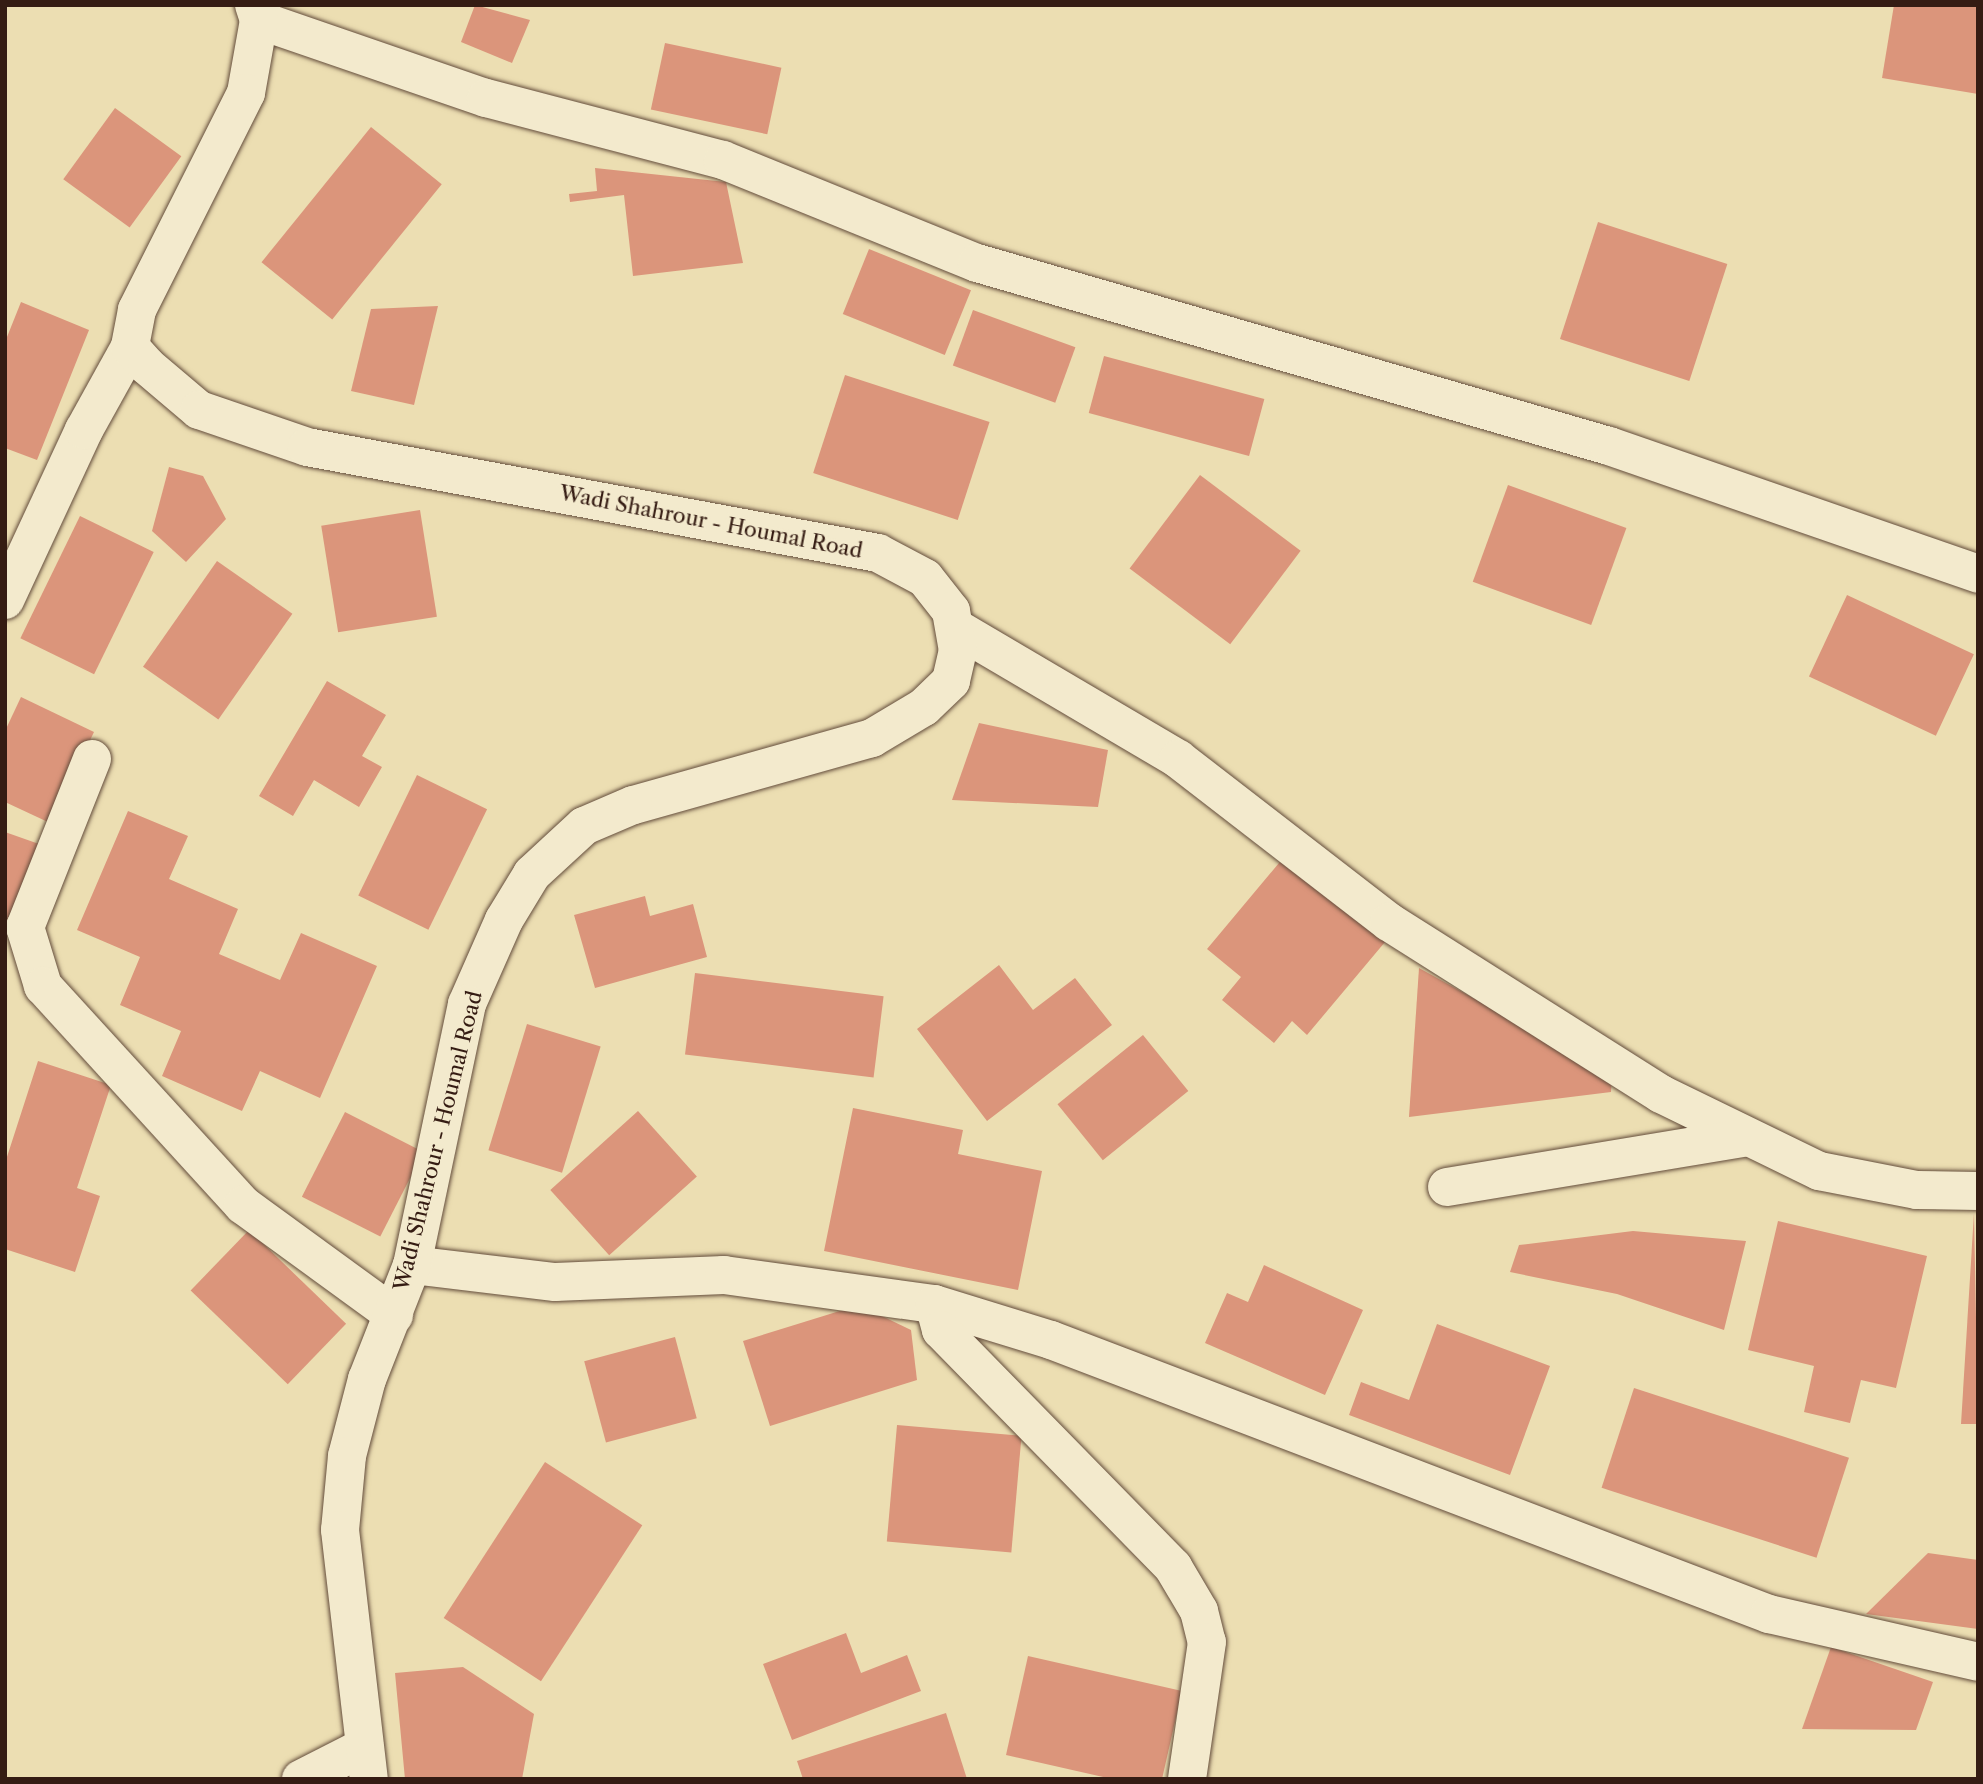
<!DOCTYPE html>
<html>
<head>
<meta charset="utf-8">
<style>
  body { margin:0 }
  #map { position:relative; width:1983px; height:1784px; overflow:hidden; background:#ecdeb2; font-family:"Libre Caslon Text",serif }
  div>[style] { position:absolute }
  .building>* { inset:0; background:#db957b; transform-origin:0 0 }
  .roads { filter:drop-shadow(0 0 2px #634c3b) drop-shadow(0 0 2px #634c3b) }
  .minor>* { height:38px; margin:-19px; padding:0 19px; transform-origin:19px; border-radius:19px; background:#f3eacd }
  .tertiary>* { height:38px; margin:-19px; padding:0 19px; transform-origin:19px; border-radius:19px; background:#f3eacd }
  .secondary>* { height:38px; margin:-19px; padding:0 19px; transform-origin:19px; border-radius:19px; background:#f3eacd }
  span { translate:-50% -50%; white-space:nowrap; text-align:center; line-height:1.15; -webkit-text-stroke:6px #f3eacd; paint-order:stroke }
  .street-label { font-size:21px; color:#351c13 }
  .frame { position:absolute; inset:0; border:7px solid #351c13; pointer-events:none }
</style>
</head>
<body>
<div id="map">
  <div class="building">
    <i style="clip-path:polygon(475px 5px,530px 20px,512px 63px,461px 42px)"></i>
    <i style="clip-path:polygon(1894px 5px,1978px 5px,1978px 94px,1882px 78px)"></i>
    <i style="left:665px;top:43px;width:119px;height:68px;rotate:12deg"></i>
    <i style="left:115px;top:108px;width:82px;height:88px;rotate:36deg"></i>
    <i style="left:371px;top:127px;width:91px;height:174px;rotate:39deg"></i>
    <i style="clip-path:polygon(595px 168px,726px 182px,743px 263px,633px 276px,624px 195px,570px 202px,569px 194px,597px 191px)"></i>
    <i style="left:1598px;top:222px;width:136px;height:123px;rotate:18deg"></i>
    <i style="left:869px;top:249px;width:110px;height:70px;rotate:22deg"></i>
    <i style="clip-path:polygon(21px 302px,89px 330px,37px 460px,5px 448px,5px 342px)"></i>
    <i style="clip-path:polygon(438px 306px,414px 405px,351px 391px,371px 309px)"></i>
    <i style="left:973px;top:310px;width:109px;height:59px;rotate:20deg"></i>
    <i style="left:1104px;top:356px;width:166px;height:59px;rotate:15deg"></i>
    <i style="left:845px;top:375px;width:152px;height:103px;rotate:18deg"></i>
    <i style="clip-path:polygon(169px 467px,203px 476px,226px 519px,186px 562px,152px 531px)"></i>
    <i style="left:1200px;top:475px;width:126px;height:117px;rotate:37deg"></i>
    <i style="left:1508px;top:485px;width:126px;height:103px;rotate:20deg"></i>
    <i style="left:420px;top:510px;width:108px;height:100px;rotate:81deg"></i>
    <i style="left:80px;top:516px;width:82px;height:136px;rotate:26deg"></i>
    <i style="left:217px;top:561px;width:92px;height:129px;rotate:35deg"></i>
    <i style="left:1847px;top:595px;width:140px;height:90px;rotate:25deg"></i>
    <i style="clip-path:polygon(327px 681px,386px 715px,362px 756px,382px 767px,359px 807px,314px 780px,293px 816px,259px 796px)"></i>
    <i style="clip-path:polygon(21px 697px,94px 732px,50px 823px,5px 802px,5px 731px)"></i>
    <i style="clip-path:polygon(979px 723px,1108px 750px,1098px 807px,952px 800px)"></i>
    <i style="left:417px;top:775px;width:78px;height:134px;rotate:26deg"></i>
    <i style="clip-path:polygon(128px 811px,188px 836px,169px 879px,238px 909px,219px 954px,280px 980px,301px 933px,377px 966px,320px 1098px,260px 1071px,242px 1111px,162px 1076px,181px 1031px,120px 1005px,140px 957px,77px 930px)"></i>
    <i style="clip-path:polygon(5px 832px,39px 844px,10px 926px,5px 924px)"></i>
    <i style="clip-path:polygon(1284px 857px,1385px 942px,1307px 1035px,1292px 1021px,1274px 1043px,1222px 1000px,1241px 977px,1207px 949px)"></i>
    <i style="clip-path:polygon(645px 896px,650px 916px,693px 904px,707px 957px,595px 988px,574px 915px)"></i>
    <i style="clip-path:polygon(999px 965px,1033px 1010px,1075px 978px,1112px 1025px,987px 1121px,917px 1029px)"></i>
    <i style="clip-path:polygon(1419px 968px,1612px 1075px,1611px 1092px,1409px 1117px)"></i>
    <i style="left:695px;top:973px;width:190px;height:82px;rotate:7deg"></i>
    <i style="left:527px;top:1024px;width:77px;height:132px;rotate:17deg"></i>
    <i style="left:1143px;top:1035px;width:72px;height:110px;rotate:51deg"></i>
    <i style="clip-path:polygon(38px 1061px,111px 1085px,77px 1188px,100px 1196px,75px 1272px,5px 1249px,5px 1163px)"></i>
    <i style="clip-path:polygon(853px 1108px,963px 1130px,958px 1154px,1042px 1171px,1018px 1290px,824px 1251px)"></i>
    <i style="left:638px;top:1111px;width:88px;height:118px;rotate:48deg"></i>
    <i style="left:345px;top:1112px;width:88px;height:95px;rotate:27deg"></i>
    <i style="clip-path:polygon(1974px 1213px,1978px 1424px,1961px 1424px)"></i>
    <i style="clip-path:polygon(1778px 1221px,1927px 1256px,1896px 1388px,1861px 1380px,1850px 1423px,1804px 1412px,1814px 1366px,1748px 1350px)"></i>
    <i style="left:249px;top:1230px;width:135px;height:84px;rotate:44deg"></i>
    <i style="clip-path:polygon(1633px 1231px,1746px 1241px,1724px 1330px,1617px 1294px,1510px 1272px,1519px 1245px)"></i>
    <i style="clip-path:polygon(1264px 1265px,1363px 1310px,1325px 1395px,1205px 1343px,1227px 1293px,1248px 1302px)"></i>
    <i style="clip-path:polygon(859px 1305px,911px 1330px,917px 1380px,770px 1426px,743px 1341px)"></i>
    <i style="clip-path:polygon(1437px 1324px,1550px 1366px,1510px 1475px,1349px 1415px,1361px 1382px,1409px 1400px)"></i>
    <i style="left:675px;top:1337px;width:84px;height:94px;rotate:75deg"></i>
    <i style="left:1634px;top:1388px;width:226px;height:105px;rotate:18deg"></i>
    <i style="left:897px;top:1425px;width:125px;height:117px;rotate:5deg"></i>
    <i style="left:545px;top:1462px;width:116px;height:186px;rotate:33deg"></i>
    <i style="clip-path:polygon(1928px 1553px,1978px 1560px,1978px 1629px,1866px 1614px)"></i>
    <i style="clip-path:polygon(846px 1633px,861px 1673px,907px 1655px,921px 1691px,792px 1740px,763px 1664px)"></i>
    <i style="clip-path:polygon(1831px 1647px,1933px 1682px,1916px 1730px,1802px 1729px)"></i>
    <i style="clip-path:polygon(1028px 1656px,1182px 1691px,1162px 1779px,1112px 1779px,1006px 1755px)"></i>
    <i style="clip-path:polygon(463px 1667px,534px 1714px,522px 1779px,405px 1779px,395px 1673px)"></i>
    <i style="clip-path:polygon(946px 1713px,967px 1779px,803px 1779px,797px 1761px)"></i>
  </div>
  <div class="roads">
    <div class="minor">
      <i style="left:259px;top:20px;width:240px;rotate:19deg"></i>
      <i style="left:486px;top:98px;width:245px;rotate:14.7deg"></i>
      <i style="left:723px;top:160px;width:274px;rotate:22.1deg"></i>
      <i style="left:977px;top:263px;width:658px;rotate:16.15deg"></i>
      <i style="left:1609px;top:446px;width:391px;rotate:19.1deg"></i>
      <i style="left:956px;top:628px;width:258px;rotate:30.5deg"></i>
      <i style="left:1178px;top:759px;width:267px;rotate:37.7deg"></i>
      <i style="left:1389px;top:922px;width:322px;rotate:32.3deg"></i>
      <i style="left:1661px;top:1094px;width:176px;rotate:26deg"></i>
      <i style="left:1819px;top:1171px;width:100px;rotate:11deg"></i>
      <i style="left:1917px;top:1190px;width:61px;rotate:0.9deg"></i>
      <i style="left:92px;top:759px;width:181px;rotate:111.7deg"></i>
      <i style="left:25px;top:927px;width:62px;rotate:73deg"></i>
      <i style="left:43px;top:986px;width:297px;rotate:47.6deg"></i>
      <i style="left:243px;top:1205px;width:187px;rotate:36.1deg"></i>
      <i style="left:1447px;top:1187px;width:301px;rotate:-9.4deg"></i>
      <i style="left:412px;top:1265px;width:144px;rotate:6.8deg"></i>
      <i style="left:555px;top:1282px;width:169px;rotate:-2.4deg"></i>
      <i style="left:724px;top:1275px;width:212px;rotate:7.9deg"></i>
      <i style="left:934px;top:1304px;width:122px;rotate:17.1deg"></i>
      <i style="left:1051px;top:1340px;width:769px;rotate:20.89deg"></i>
      <i style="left:1769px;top:1614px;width:214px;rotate:12.9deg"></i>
      <i style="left:934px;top:1304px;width:27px;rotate:75deg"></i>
      <i style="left:941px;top:1330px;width:332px;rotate:45.6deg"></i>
      <i style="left:1173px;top:1567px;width:51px;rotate:59.4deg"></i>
      <i style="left:1199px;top:1611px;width:32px;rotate:76deg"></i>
      <i style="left:1207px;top:1642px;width:138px;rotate:98.3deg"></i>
      <i style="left:301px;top:1779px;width:71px;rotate:-26.9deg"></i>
    </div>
    <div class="tertiary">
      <i style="left:5px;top:600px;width:187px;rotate:-65.1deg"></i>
      <i style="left:84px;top:430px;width:95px;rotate:-61deg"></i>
    </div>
    <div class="secondary">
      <i style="left:254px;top:5px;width:16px;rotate:72deg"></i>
      <i style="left:259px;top:20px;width:74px;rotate:100.1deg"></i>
      <i style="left:246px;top:93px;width:243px;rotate:116.7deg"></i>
      <i style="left:137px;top:310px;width:38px;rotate:101deg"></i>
      <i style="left:130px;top:347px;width:25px;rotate:48deg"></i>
      <i style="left:147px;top:366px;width:68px;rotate:40.2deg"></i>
      <i style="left:199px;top:410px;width:114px;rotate:18.9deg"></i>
      <i style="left:307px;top:447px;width:581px;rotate:10.52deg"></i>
      <i style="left:878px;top:553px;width:53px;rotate:28deg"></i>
      <i style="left:925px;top:578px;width:42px;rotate:51.8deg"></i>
      <i style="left:951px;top:611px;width:40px;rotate:80deg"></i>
      <i style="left:958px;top:650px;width:32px;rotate:103deg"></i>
      <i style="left:951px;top:681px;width:37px;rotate:136deg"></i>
      <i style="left:924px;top:707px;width:61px;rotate:149.2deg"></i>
      <i style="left:872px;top:738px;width:248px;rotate:164.3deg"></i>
      <i style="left:633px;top:805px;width:53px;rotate:156.8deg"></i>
      <i style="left:584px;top:826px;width:71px;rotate:137.3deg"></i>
      <i style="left:532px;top:874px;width:54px;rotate:121.3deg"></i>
      <i style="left:504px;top:920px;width:92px;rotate:113.8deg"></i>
      <i style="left:467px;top:1004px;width:267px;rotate:101.9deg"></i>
      <i style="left:412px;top:1265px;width:123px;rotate:111.5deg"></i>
      <i style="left:367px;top:1379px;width:80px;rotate:104.6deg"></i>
      <i style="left:347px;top:1456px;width:74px;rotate:95.4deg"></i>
      <i style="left:340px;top:1530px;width:251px;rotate:83.4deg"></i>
    </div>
  </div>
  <div class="street-label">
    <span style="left:711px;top:522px;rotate:11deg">Wadi Shahrour - Houmal Road</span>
    <span style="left:438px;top:1141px;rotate:-76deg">Wadi Shahrour - Houmal Road</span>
  </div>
  <div class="frame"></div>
</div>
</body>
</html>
